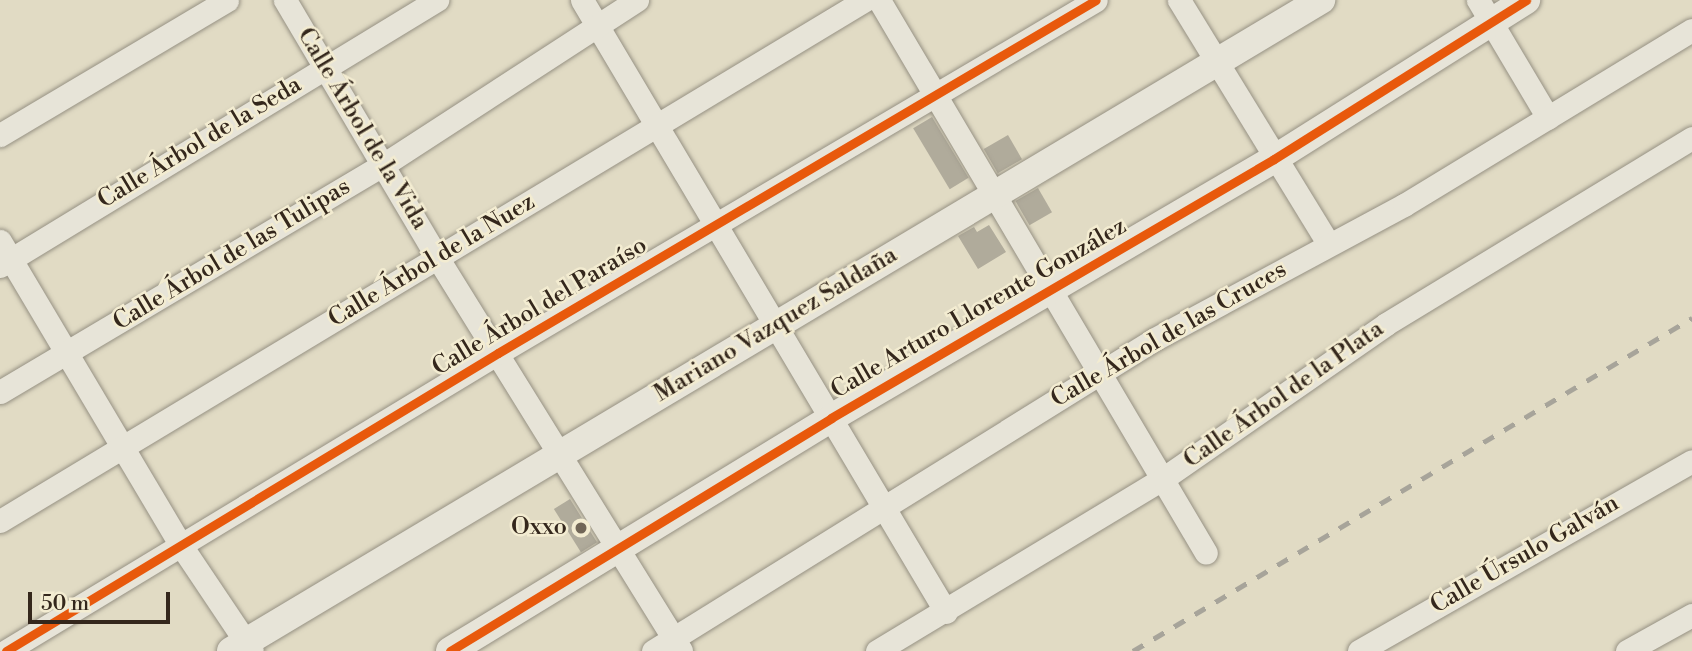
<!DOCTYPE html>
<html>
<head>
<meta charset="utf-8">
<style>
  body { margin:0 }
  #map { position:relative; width:1692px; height:651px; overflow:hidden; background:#e1dbc4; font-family:"Libre Bodoni",serif }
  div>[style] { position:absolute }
  .building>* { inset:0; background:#b0ab9b; transform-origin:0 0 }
  .roads { filter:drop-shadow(0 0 2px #969183) drop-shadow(0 0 2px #969183) }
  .minor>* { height:23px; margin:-11.5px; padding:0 11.5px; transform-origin:11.5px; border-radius:11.5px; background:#e7e4d8 }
  .tertiary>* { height:28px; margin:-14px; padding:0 14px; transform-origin:14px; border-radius:14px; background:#e7e4d8 }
  .rail>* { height:5px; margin-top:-2.5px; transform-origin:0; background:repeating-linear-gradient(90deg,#a7a49a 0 12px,transparent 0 24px) }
  .cycleway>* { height:9px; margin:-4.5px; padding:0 4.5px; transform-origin:4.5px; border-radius:4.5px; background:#e8590c }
  .dots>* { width:19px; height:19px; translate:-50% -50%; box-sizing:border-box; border:4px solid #f3ecd1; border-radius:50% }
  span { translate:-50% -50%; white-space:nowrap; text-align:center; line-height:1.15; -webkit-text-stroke:5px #f3ecd1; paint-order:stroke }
  .street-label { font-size:24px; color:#34271c }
  .poi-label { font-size:24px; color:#34271c }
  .right { translate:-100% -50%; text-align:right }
  .scale { position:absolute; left:28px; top:592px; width:142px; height:32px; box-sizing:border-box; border:4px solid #34271c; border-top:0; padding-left:9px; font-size:21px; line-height:24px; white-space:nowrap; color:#34271c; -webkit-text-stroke:5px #f3ecd1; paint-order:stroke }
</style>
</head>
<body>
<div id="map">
  <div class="building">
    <i style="left:932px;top:117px;width:71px;height:22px;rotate:59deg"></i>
    <i style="left:1008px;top:135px;width:28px;height:28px;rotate:60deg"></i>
    <i style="left:1038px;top:188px;width:28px;height:26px;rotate:60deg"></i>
    <i style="clip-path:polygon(989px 225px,1006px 252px,978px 269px,958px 236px,974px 227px,977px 232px)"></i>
    <i style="left:570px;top:499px;width:51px;height:19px;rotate:58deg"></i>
  </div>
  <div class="roads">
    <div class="minor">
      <i style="left:285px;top:0;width:299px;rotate:59.4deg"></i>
      <i style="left:437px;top:257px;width:463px;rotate:58.2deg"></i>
      <i style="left:582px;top:0;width:712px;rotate:59.26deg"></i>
      <i style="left:879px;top:0;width:642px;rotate:59.4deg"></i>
      <i style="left:1179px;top:0;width:285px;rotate:58.5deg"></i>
      <i style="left:1478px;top:0;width:137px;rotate:59.3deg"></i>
      <i style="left:0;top:135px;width:264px;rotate:-30.7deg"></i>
      <i style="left:0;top:241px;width:356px;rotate:59.3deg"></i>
      <i style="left:182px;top:547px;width:125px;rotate:56.1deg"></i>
      <i style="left:0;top:266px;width:512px;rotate:-31.33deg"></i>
      <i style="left:0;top:392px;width:445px;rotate:-30.7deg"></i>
      <i style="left:383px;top:165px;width:303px;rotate:-33deg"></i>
      <i style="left:0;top:521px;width:1010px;rotate:-31.06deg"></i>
      <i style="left:6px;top:651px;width:575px;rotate:-31.2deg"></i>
      <i style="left:498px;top:353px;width:694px;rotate:-30.55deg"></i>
      <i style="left:653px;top:651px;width:591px;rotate:-31.86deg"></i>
      <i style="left:1155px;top:339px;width:283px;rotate:-28.3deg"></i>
      <i style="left:1404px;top:205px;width:337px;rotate:-31.3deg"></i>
      <i style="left:877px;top:651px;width:335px;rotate:-31.1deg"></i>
      <i style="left:1164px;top:478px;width:270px;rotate:-34.7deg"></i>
      <i style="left:1386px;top:324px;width:358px;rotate:-31.3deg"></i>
      <i style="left:1359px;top:651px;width:383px;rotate:-29.7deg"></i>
      <i style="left:1627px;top:651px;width:74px;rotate:-29deg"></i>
    </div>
    <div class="tertiary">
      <i style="left:231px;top:651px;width:1270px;rotate:-30.85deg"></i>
      <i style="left:450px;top:651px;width:447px;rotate:-31.4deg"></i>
      <i style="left:831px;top:418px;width:513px;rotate:-30.31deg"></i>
      <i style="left:1274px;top:159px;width:298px;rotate:-32.2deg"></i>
    </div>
  </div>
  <div class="rail">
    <i style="left:1133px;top:651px;width:651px;rotate:-30.78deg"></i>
  </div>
  <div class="cycleway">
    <i style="left:6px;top:651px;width:575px;rotate:-31.2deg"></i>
    <i style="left:498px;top:353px;width:694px;rotate:-30.55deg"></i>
    <i style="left:450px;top:651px;width:447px;rotate:-31.4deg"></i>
    <i style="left:831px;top:418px;width:513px;rotate:-30.31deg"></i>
    <i style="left:1274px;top:159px;width:298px;rotate:-32.2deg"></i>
  </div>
  <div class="dots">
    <i style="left:581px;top:528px;background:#716657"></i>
  </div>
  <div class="street-label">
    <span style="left:362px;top:129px;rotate:59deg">Calle Árbol de la Vida</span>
    <span style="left:200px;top:143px;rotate:-31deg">Calle Árbol de la Seda</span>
    <span style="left:232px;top:255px;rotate:-31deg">Calle Árbol de las Tulipas</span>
    <span style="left:432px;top:261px;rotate:-31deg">Calle Árbol de la Nuez</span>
    <span style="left:540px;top:307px;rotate:-31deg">Calle Árbol del Paraíso</span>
    <span style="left:979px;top:309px;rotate:-30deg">Calle Arturo Llorente González</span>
    <span style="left:776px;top:325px;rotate:-31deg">Mariano Vazquez Saldaña</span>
    <span style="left:1169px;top:335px;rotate:-30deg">Calle Árbol de las Cruces</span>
    <span style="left:1284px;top:395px;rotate:-35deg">Calle Árbol de la Plata</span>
    <span style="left:1525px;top:555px;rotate:-30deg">Calle Úrsulo Galván</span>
  </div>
  <div class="poi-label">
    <span class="right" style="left:567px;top:528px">Oxxo</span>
  </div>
  <div class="scale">50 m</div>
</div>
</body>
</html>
